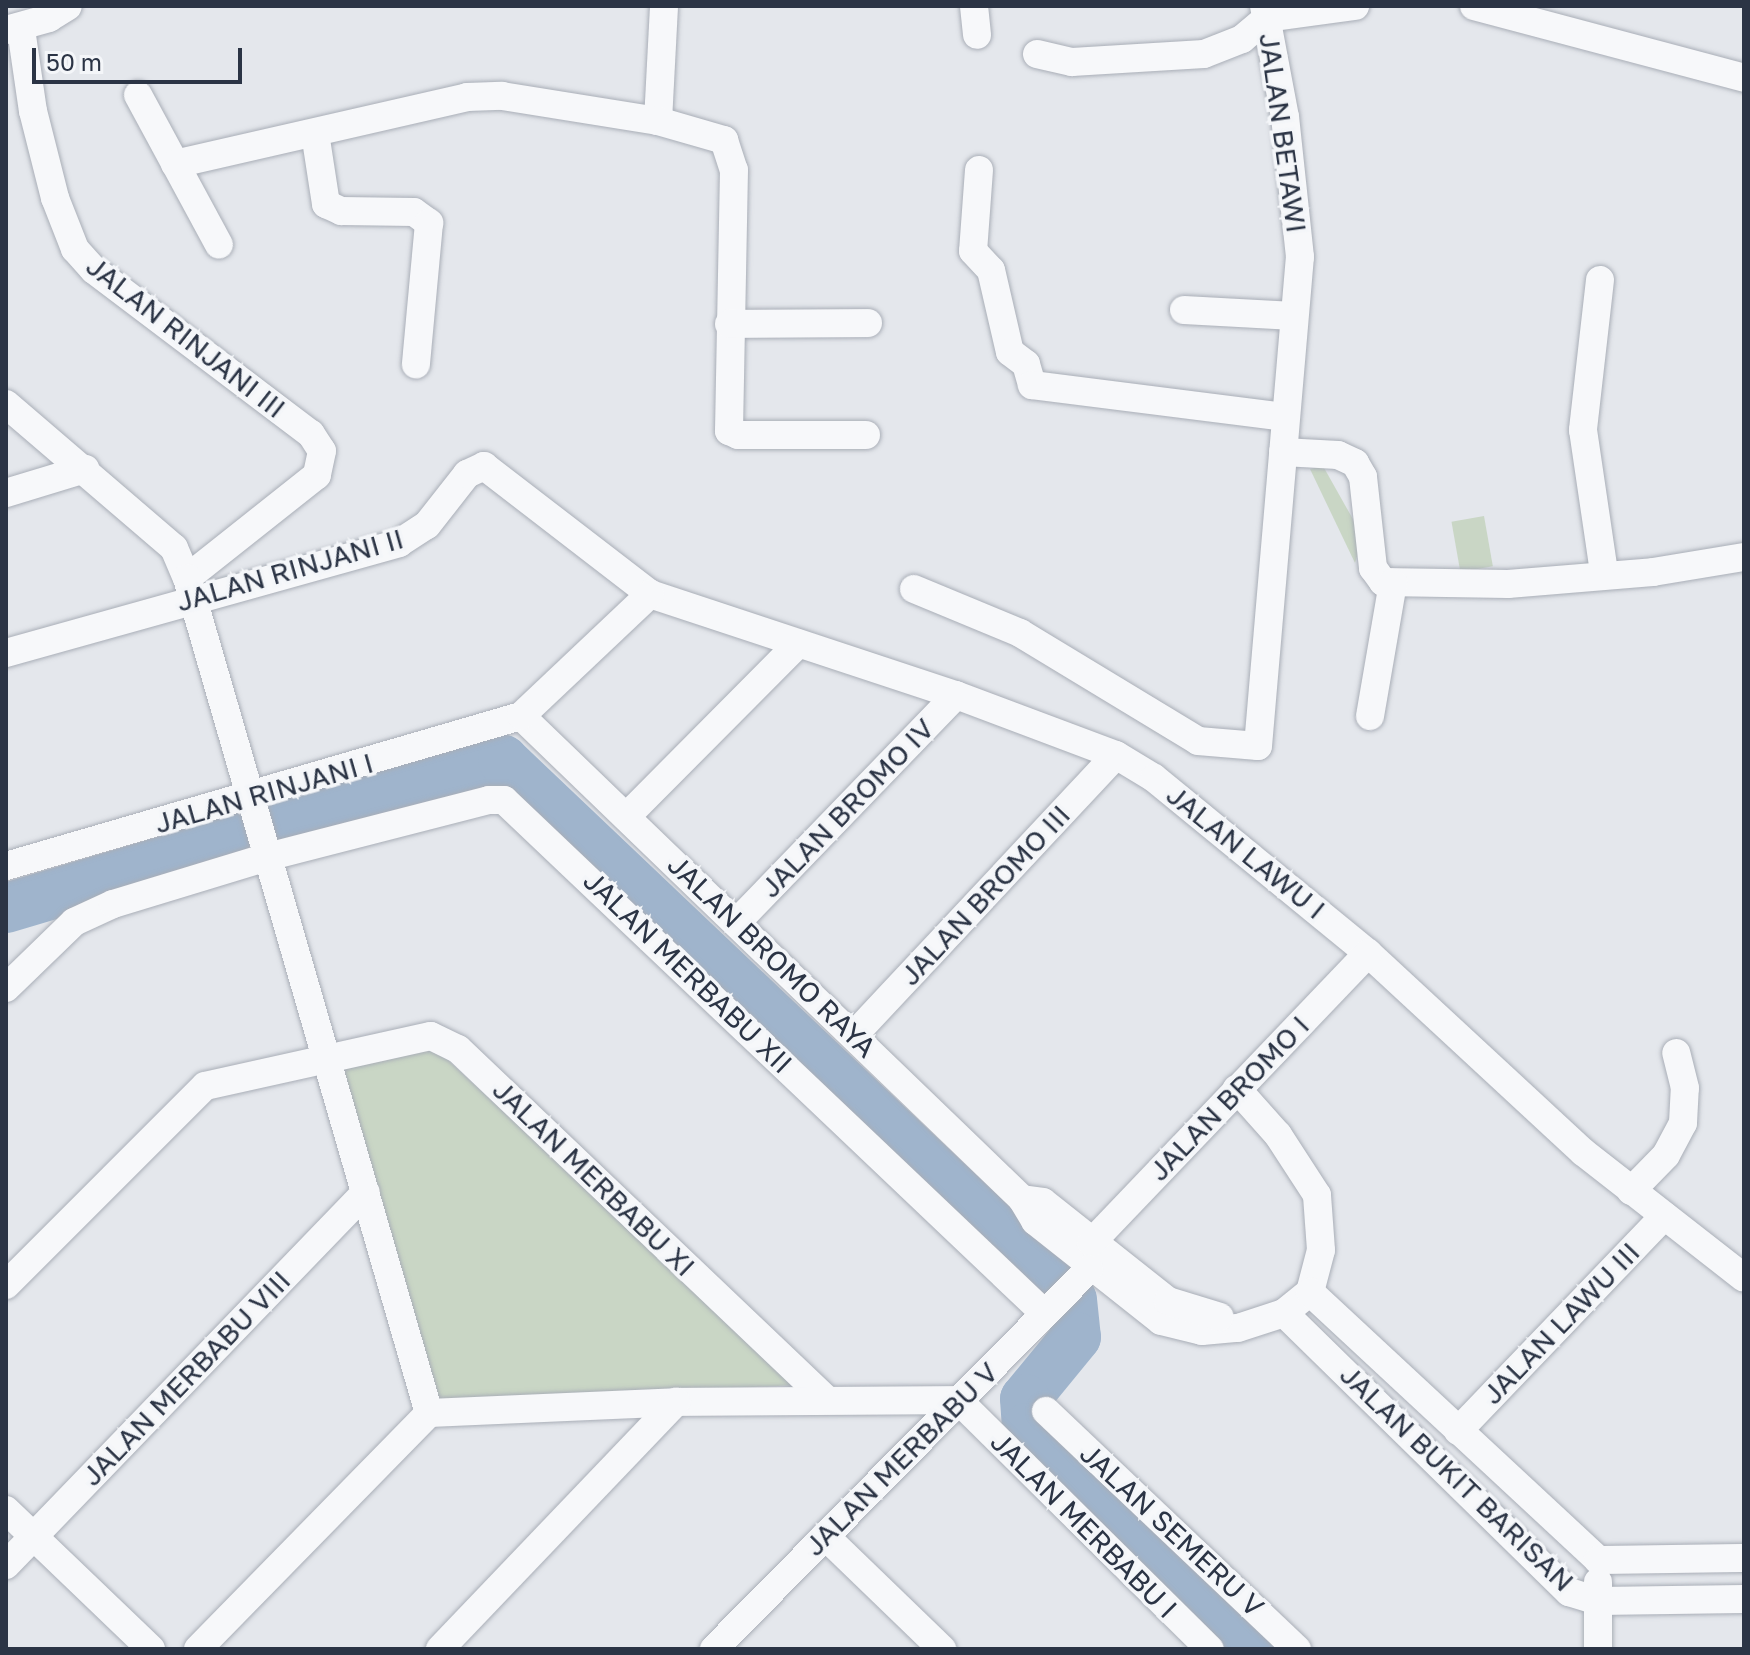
<!DOCTYPE html>
<html>
<head>
<meta charset="utf-8">
<style>
  body { margin:0 }
  #map { position:relative; width:1750px; height:1655px; overflow:hidden; background:#e4e7ec; font-family:"Golos Text",sans-serif }
  div>[style] { position:absolute }
  .green>* { inset:0; background:#c9d6c5; transform-origin:0 0 }
  .river>* { height:50px; margin:-25px; padding:0 25px; transform-origin:25px; border-radius:25px; background:#9fb4cc }
  .roads { filter:drop-shadow(0 0 2px #a9aeb7) drop-shadow(0 0 2px #a9aeb7) }
  .street>* { height:28px; margin:-14px; padding:0 14px; transform-origin:14px; border-radius:14px; background:#f7f8fa }
  span { translate:-50% -50%; white-space:nowrap; text-align:center; line-height:1.15; -webkit-text-stroke:7px #f4f6f9; paint-order:stroke }
  .street-label { font-size:28px; color:#2b3445 }
  .frame { position:absolute; inset:0; border:8px solid #2b3445; pointer-events:none }
  .scale { position:absolute; left:32px; top:48px; width:210px; height:36px; box-sizing:border-box; border:4px solid #2b3445; border-top:0; padding-left:10px; font-size:24px; line-height:28px; white-space:nowrap; color:#2b3445; -webkit-text-stroke:6px #f4f6f9; paint-order:stroke }
</style>
</head>
<body>
<div id="map">
  <div class="green">
    <i style="clip-path:polygon(1323px 466px,1363px 537px,1355px 563px,1310px 469px)"></i>
    <i style="left:1484px;top:516px;width:51px;height:33px;rotate:80deg"></i>
    <i style="clip-path:polygon(435px 1048px,797px 1385px,439px 1402px,342px 1066px)"></i>
  </div>
  <div class="river">
    <i style="left:6px;top:908px;width:519px;rotate:-16.58deg"></i>
    <i style="left:503px;top:760px;width:784px;rotate:43.5deg"></i>
    <i style="left:1072px;top:1300px;width:37px;rotate:84deg"></i>
    <i style="left:1076px;top:1337px;width:80px;rotate:129.4deg"></i>
    <i style="left:1025px;top:1399px;width:29px;rotate:86deg"></i>
    <i style="left:1027px;top:1428px;width:316px;rotate:44.4deg"></i>
  </div>
  <div class="roads">
    <div class="street">
      <i style="left:974px;top:6px;width:29px;rotate:84deg"></i>
      <i style="left:1474px;top:6px;width:279px;rotate:14.9deg"></i>
      <i style="left:21px;top:29px;width:83px;rotate:81.7deg"></i>
      <i style="left:33px;top:111px;width:90px;rotate:75.8deg"></i>
      <i style="left:55px;top:198px;width:55px;rotate:68.6deg"></i>
      <i style="left:75px;top:249px;width:28px;rotate:48deg"></i>
      <i style="left:94px;top:270px;width:272px;rotate:37.1deg"></i>
      <i style="left:311px;top:434px;width:20px;rotate:57deg"></i>
      <i style="left:322px;top:451px;width:25px;rotate:102deg"></i>
      <i style="left:317px;top:475px;width:166px;rotate:141.6deg"></i>
      <i style="left:6px;top:30px;width:45px;rotate:-15.6deg"></i>
      <i style="left:49px;top:18px;width:22px;rotate:-32deg"></i>
      <i style="left:1037px;top:54px;width:36px;rotate:13deg"></i>
      <i style="left:1072px;top:62px;width:132px;rotate:-3.5deg"></i>
      <i style="left:1204px;top:54px;width:41px;rotate:-21.5deg"></i>
      <i style="left:1242px;top:39px;width:33px;rotate:-40deg"></i>
      <i style="left:1267px;top:18px;width:89px;rotate:-7.8deg"></i>
      <i style="left:138px;top:95px;width:170px;rotate:61.6deg"></i>
      <i style="left:658px;top:121px;width:115px;rotate:-87deg"></i>
      <i style="left:315px;top:133px;width:72px;rotate:81.2deg"></i>
      <i style="left:326px;top:204px;width:17px;rotate:25deg"></i>
      <i style="left:341px;top:211px;width:73px;rotate:0.8deg"></i>
      <i style="left:414px;top:212px;width:19px;rotate:36deg"></i>
      <i style="left:429px;top:223px;width:142px;rotate:95.3deg"></i>
      <i style="left:175px;top:164px;width:300px;rotate:-12.9deg"></i>
      <i style="left:467px;top:97px;width:35px;rotate:-2deg"></i>
      <i style="left:502px;top:96px;width:158px;rotate:9.1deg"></i>
      <i style="left:658px;top:121px;width:69px;rotate:16.1deg"></i>
      <i style="left:724px;top:140px;width:32px;rotate:72deg"></i>
      <i style="left:734px;top:170px;width:261px;rotate:91.1deg"></i>
      <i style="left:729px;top:431px;width:10px;rotate:24deg"></i>
      <i style="left:738px;top:435px;width:128px"></i>
      <i style="left:979px;top:170px;width:81px;rotate:94.2deg"></i>
      <i style="left:973px;top:251px;width:26px;rotate:47deg"></i>
      <i style="left:991px;top:270px;width:84px;rotate:77deg"></i>
      <i style="left:1010px;top:352px;width:20px;rotate:37deg"></i>
      <i style="left:1026px;top:364px;width:22px;rotate:74deg"></i>
      <i style="left:1032px;top:385px;width:254px;rotate:7.2deg"></i>
      <i style="left:1600px;top:280px;width:151px;rotate:96.5deg"></i>
      <i style="left:1583px;top:430px;width:144px;rotate:81.6deg"></i>
      <i style="left:1184px;top:310px;width:110px;rotate:3.1deg"></i>
      <i style="left:729px;top:324px;width:139px;rotate:-0.4deg"></i>
      <i style="left:6px;top:404px;width:221px;rotate:40.6deg"></i>
      <i style="left:174px;top:548px;width:33px;rotate:67deg"></i>
      <i style="left:187px;top:578px;width:869px;rotate:73.84deg"></i>
      <i style="left:1283px;top:452px;width:55px;rotate:3.1deg"></i>
      <i style="left:1338px;top:455px;width:19px;rotate:25deg"></i>
      <i style="left:1355px;top:463px;width:16px;rotate:60deg"></i>
      <i style="left:1363px;top:477px;width:92px;rotate:83.7deg"></i>
      <i style="left:1373px;top:568px;width:17px;rotate:54deg"></i>
      <i style="left:1383px;top:582px;width:125px;rotate:0.9deg"></i>
      <i style="left:1508px;top:584px;width:145px;rotate:-4.7deg"></i>
      <i style="left:1653px;top:572px;width:92px;rotate:-9.4deg"></i>
      <i style="left:6px;top:493px;width:83px;rotate:-16.9deg"></i>
      <i style="left:914px;top:589px;width:115px;rotate:22.5deg"></i>
      <i style="left:1020px;top:633px;width:208px;rotate:31.2deg"></i>
      <i style="left:1198px;top:741px;width:60px;rotate:4.8deg"></i>
      <i style="left:1258px;top:746px;width:491px;rotate:-85.1deg"></i>
      <i style="left:1300px;top:257px;width:141px;rotate:-96.1deg"></i>
      <i style="left:1285px;top:117px;width:113px;rotate:-100.7deg"></i>
      <i style="left:6px;top:653px;width:408px;rotate:-15.6deg"></i>
      <i style="left:399px;top:543px;width:33px;rotate:-33deg"></i>
      <i style="left:427px;top:525px;width:65px;rotate:-51.9deg"></i>
      <i style="left:467px;top:474px;width:19px;rotate:-25deg"></i>
      <i style="left:484px;top:466px;width:210px;rotate:37.6deg"></i>
      <i style="left:650px;top:594px;width:322px;rotate:18.3deg"></i>
      <i style="left:956px;top:695px;width:171px;rotate:20.6deg"></i>
      <i style="left:1116px;top:755px;width:44px;rotate:31.2deg"></i>
      <i style="left:1154px;top:778px;width:276px;rotate:39.3deg"></i>
      <i style="left:1368px;top:953px;width:293px;rotate:42.8deg"></i>
      <i style="left:1583px;top:1152px;width:204px;rotate:38deg"></i>
      <i style="left:521px;top:716px;width:696px;rotate:43.95deg"></i>
      <i style="left:1022px;top:1199px;width:26px;rotate:59deg"></i>
      <i style="left:1035px;top:1221px;width:161px;rotate:38.4deg"></i>
      <i style="left:1161px;top:1321px;width:42px;rotate:13.7deg"></i>
      <i style="left:1202px;top:1331px;width:36px;rotate:-5deg"></i>
      <i style="left:1238px;top:1328px;width:48px;rotate:-18.1deg"></i>
      <i style="left:1284px;top:1313px;width:33px;rotate:-39deg"></i>
      <i style="left:1310px;top:1292px;width:43px;rotate:-75.3deg"></i>
      <i style="left:1321px;top:1250px;width:55px;rotate:-94.2deg"></i>
      <i style="left:1317px;top:1195px;width:72px;rotate:-123deg"></i>
      <i style="left:1278px;top:1135px;width:62px;rotate:-131.7deg"></i>
      <i style="left:1370px;top:716px;width:135px;rotate:-80.2deg"></i>
      <i style="left:627px;top:816px;width:243px;rotate:-45.2deg"></i>
      <i style="left:6px;top:866px;width:536px;rotate:-16.24deg"></i>
      <i style="left:521px;top:716px;width:178px;rotate:-43.4deg"></i>
      <i style="left:738px;top:921px;width:314px;rotate:-46deg"></i>
      <i style="left:6px;top:988px;width:95px;rotate:-44.1deg"></i>
      <i style="left:74px;top:922px;width:43px;rotate:-24.8deg"></i>
      <i style="left:113px;top:904px;width:165px;rotate:-16.9deg"></i>
      <i style="left:271px;top:856px;width:225px;rotate:-14.4deg"></i>
      <i style="left:489px;top:800px;width:15px"></i>
      <i style="left:504px;top:800px;width:745px;rotate:43.53deg"></i>
      <i style="left:854px;top:1035px;width:383px;rotate:-46.9deg"></i>
      <i style="left:1631px;top:1191px;width:50px;rotate:-45.8deg"></i>
      <i style="left:1666px;top:1155px;width:36px;rotate:-62deg"></i>
      <i style="left:1683px;top:1123px;width:35px;rotate:-87deg"></i>
      <i style="left:1685px;top:1088px;width:36px;rotate:-104deg"></i>
      <i style="left:1022px;top:1199px;width:21px;rotate:8deg"></i>
      <i style="left:1043px;top:1202px;width:159px;rotate:38.4deg"></i>
      <i style="left:1168px;top:1301px;width:54px;rotate:17.1deg"></i>
      <i style="left:1091px;top:1243px;width:401px;rotate:-46.3deg"></i>
      <i style="left:6px;top:1285px;width:281px;rotate:-45deg"></i>
      <i style="left:205px;top:1086px;width:231px;rotate:-12.5deg"></i>
      <i style="left:431px;top:1036px;width:30px;rotate:26deg"></i>
      <i style="left:458px;top:1049px;width:509px;rotate:43.57deg"></i>
      <i style="left:1310px;top:1292px;width:393px;rotate:42.9deg"></i>
      <i style="left:1598px;top:1560px;width:146px;rotate:-0.8deg"></i>
      <i style="left:1284px;top:1313px;width:399px;rotate:44.4deg"></i>
      <i style="left:1569px;top:1592px;width:30px;rotate:17deg"></i>
      <i style="left:1598px;top:1601px;width:146px;rotate:-0.8deg"></i>
      <i style="left:1046px;top:1411px;width:346px;rotate:43.5deg"></i>
      <i style="left:429px;top:1413px;width:247px;rotate:-2.5deg"></i>
      <i style="left:676px;top:1402px;width:282px;rotate:-0.4deg"></i>
      <i style="left:958px;top:1400px;width:354px;rotate:44.7deg"></i>
      <i style="left:1458px;top:1431px;width:298px;rotate:-46.2deg"></i>
      <i style="left:6px;top:1510px;width:201px;rotate:43.8deg"></i>
      <i style="left:825px;top:1536px;width:163px;rotate:44deg"></i>
      <i style="left:6px;top:1565px;width:518px;rotate:-46.02deg"></i>
      <i style="left:1598px;top:1582px;width:67px;rotate:90deg"></i>
      <i style="left:198px;top:1649px;width:330px;rotate:-45.6deg"></i>
      <i style="left:440px;top:1649px;width:342px;rotate:-46.3deg"></i>
      <i style="left:714px;top:1649px;width:534px;rotate:-45.38deg"></i>
    </div>
  </div>
  <div class="street-label">
    <span style="left:1283px;top:133px;rotate:82deg">JALAN BETAWI</span>
    <span style="left:186px;top:337px;rotate:38deg">JALAN RINJANI III</span>
    <span style="left:290px;top:570px;rotate:-16deg">JALAN RINJANI II</span>
    <span style="left:264px;top:793px;rotate:-16deg">JALAN RINJANI I</span>
    <span style="left:847px;top:808px;rotate:-46deg">JALAN BROMO IV</span>
    <span style="left:1246px;top:852px;rotate:39deg">JALAN LAWU I</span>
    <span style="left:985px;top:895px;rotate:-47deg">JALAN BROMO III</span>
    <span style="left:772px;top:956px;rotate:44deg">JALAN BROMO RAYA</span>
    <span style="left:688px;top:972px;rotate:44deg">JALAN MERBABU XII</span>
    <span style="left:1229px;top:1098px;rotate:-46deg">JALAN BROMO I</span>
    <span style="left:594px;top:1178px;rotate:44deg">JALAN MERBABU XI</span>
    <span style="left:1561px;top:1323px;rotate:-46deg">JALAN LAWU III</span>
    <span style="left:186px;top:1378px;rotate:-46deg">JALAN MERBABU VIII</span>
    <span style="left:901px;top:1459px;rotate:-45deg">JALAN MERBABU V</span>
    <span style="left:1457px;top:1478px;rotate:44deg">JALAN BUKIT BARISAN</span>
    <span style="left:1084px;top:1525px;rotate:45deg">JALAN MERBABU I</span>
    <span style="left:1172px;top:1530px;rotate:43deg">JALAN SEMERU V</span>
  </div>
  <div class="frame"></div>
  <div class="scale">50 m</div>
</div>
</body>
</html>
